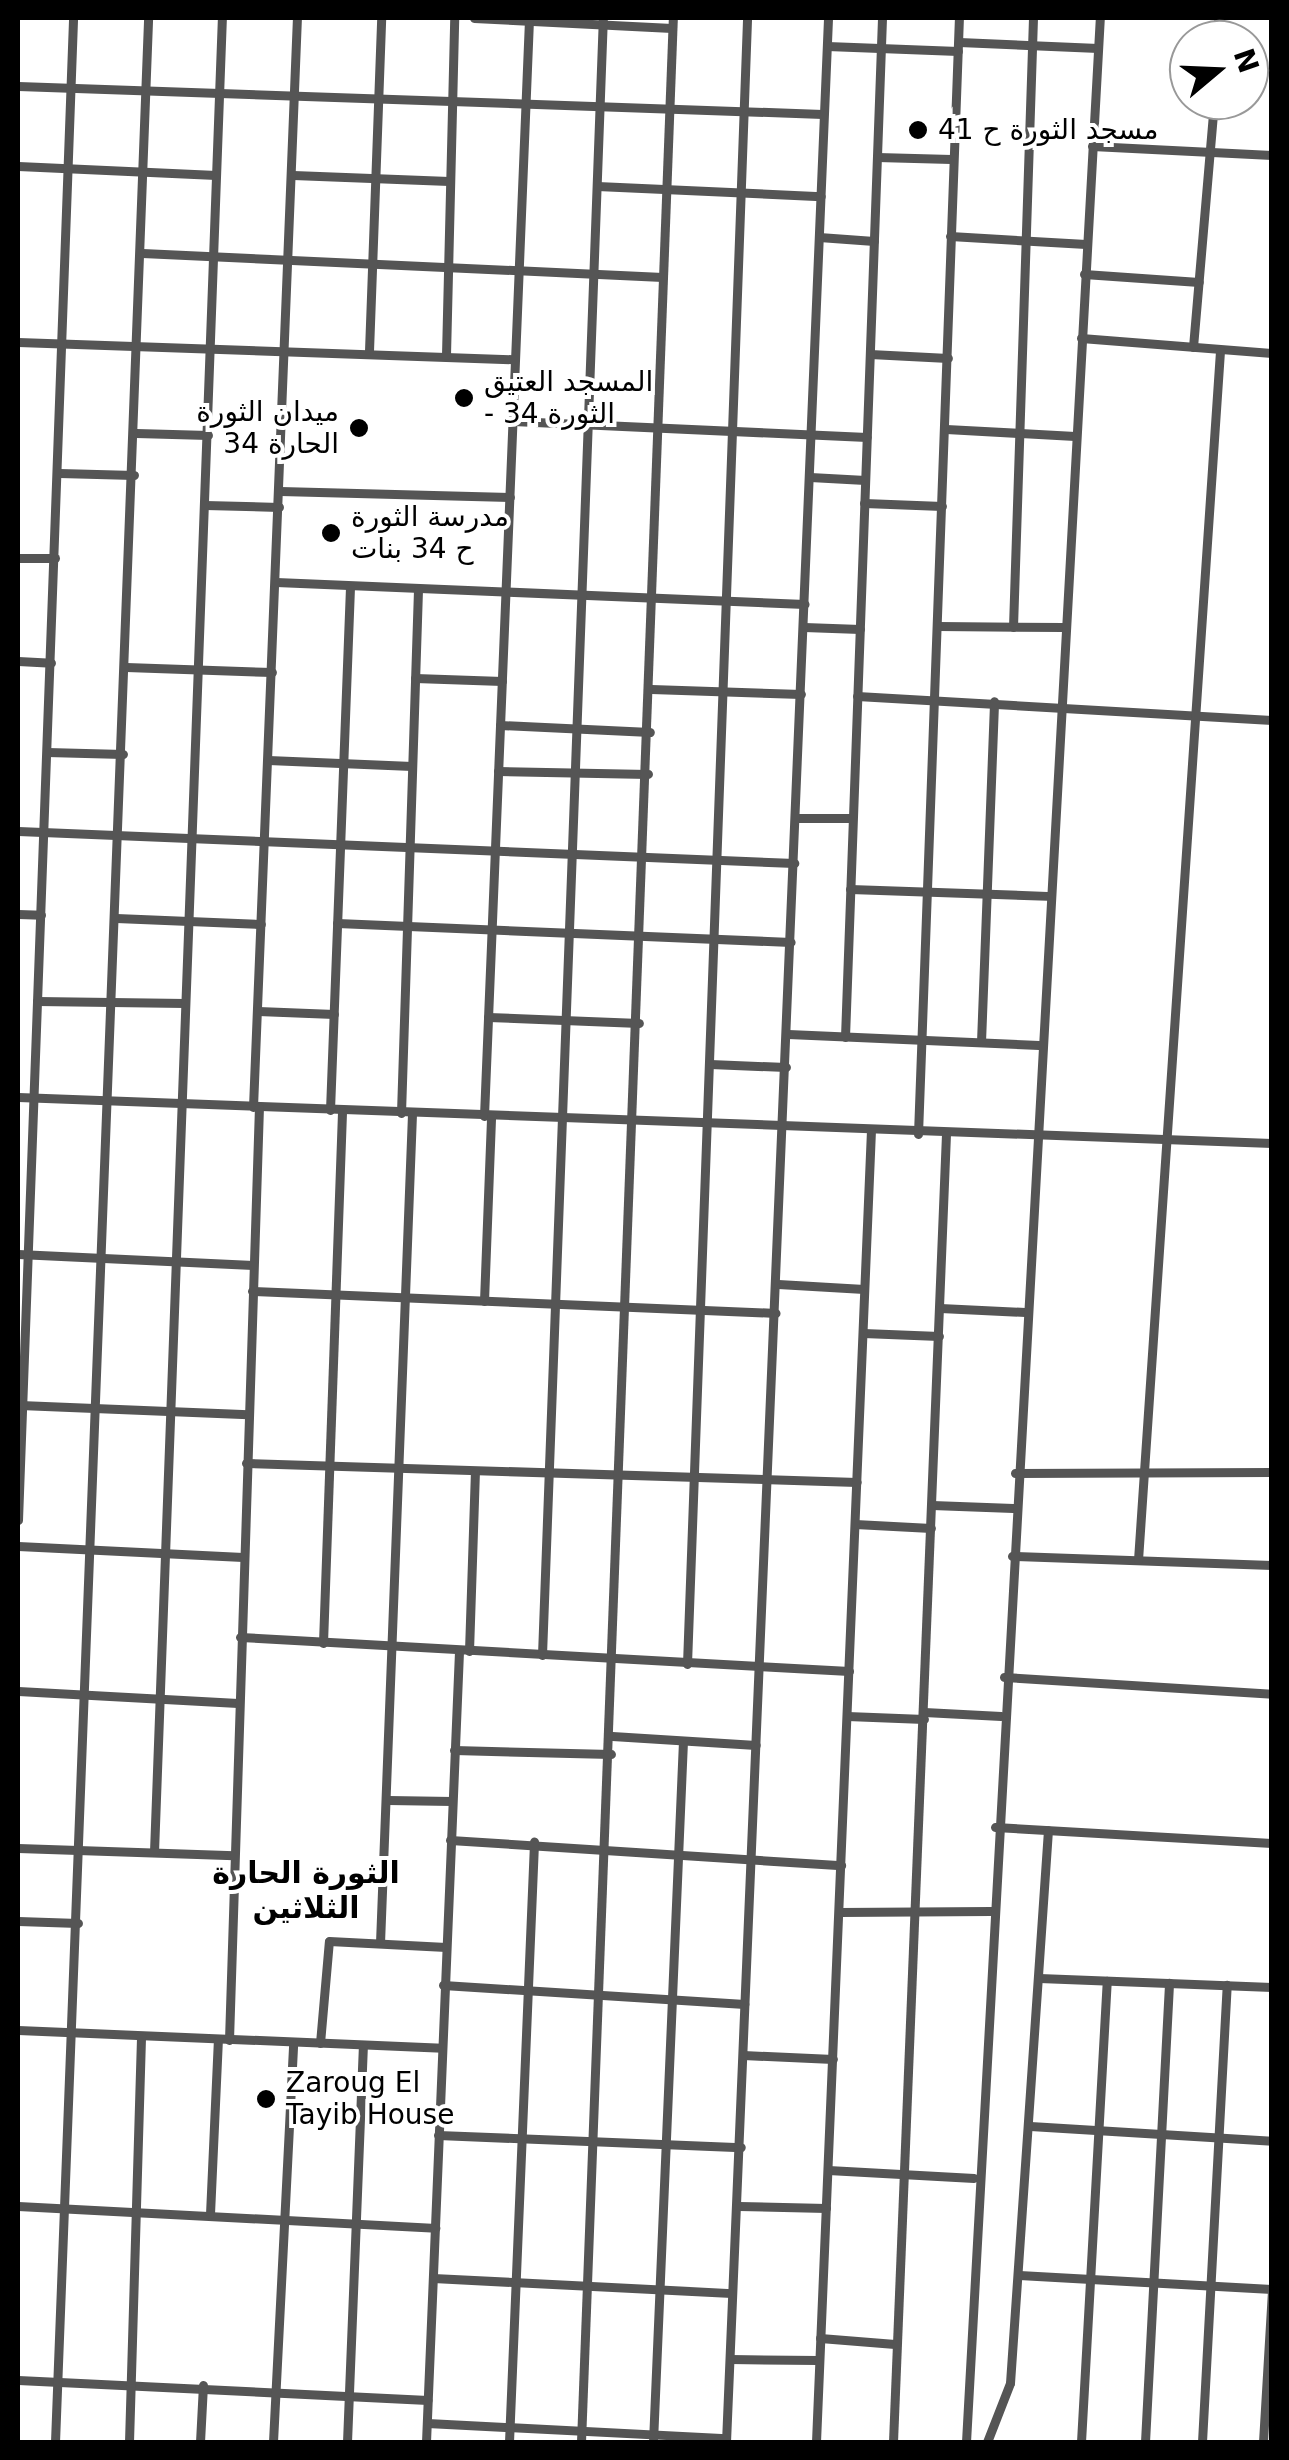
<!DOCTYPE html>
<html>
<head>
<meta charset="utf-8">
<style>
  body { margin:0 }
  #map { position:relative; width:1289px; height:2460px; overflow:hidden; background:#fff; font-family:"DejaVu Sans",Vazirmatn,sans-serif }
  div>[style] { position:absolute }
  .minor>* { height:9px; margin:-4.5px; padding:0 4.5px; transform-origin:4.5px; border-radius:4.5px; background:#555 }
  .dots>* { width:28px; height:28px; translate:-50% -50%; box-sizing:border-box; border:5px solid #fff; border-radius:50% }
  span { translate:-50% -50%; white-space:nowrap; text-align:center; line-height:1.15; -webkit-text-stroke:8px #fff; paint-order:stroke }
  .poi-label { font-size:28px; color:#000 }
  .left { translate:0 -50%; text-align:left }
  .right { translate:-100% -50%; text-align:right }
  .neighbourhood-label { font-size:30px; color:#000; font-weight:700 }
  .frame { position:absolute; inset:0; border:20px solid #000; pointer-events:none }
  .north { position:absolute; left:1169px; top:20px; width:100px; height:100px; box-sizing:border-box; background:#fff; border:2px solid #999; border-radius:50%; rotate:71deg; font-size:28px; font-weight:700; line-height:40px; text-align:center; color:#000 }
  .north::after { content:''; display:block; margin:auto; width:35px; height:45px; background:#000; clip-path:polygon(50% 0,100% 100%,50% 72%,0 100%) }
</style>
</head>
<body>
<div id="map">
  <div class="minor">
    <i style="left:474px;top:18px;width:198px;rotate:2.9deg"></i>
    <i style="left:1217px;top:40px;width:22px;rotate:-87deg"></i>
    <i style="left:959px;top:42px;width:139px;rotate:2.5deg"></i>
    <i style="left:827px;top:46px;width:131px;rotate:2.2deg"></i>
    <i style="left:18px;top:86px;width:805px;rotate:1.99deg"></i>
    <i style="left:1092px;top:146px;width:180px;rotate:2.9deg"></i>
    <i style="left:877px;top:157px;width:74px;rotate:1.5deg"></i>
    <i style="left:18px;top:166px;width:198px;rotate:2.6deg"></i>
    <i style="left:293px;top:175px;width:156px;rotate:2.2deg"></i>
    <i style="left:597px;top:186px;width:224px;rotate:2.6deg"></i>
    <i style="left:950px;top:236px;width:136px;rotate:3.4deg"></i>
    <i style="left:819px;top:237px;width:55px;rotate:4.2deg"></i>
    <i style="left:142px;top:253px;width:521px;rotate:2.64deg"></i>
    <i style="left:1084px;top:274px;width:115px;rotate:4deg"></i>
    <i style="left:1081px;top:338px;width:192px;rotate:4.5deg"></i>
    <i style="left:18px;top:342px;width:496px;rotate:2deg"></i>
    <i style="left:1193px;top:347px;width:248px;rotate:-85.1deg"></i>
    <i style="left:369px;top:351px;width:333px;rotate:-87.9deg"></i>
    <i style="left:870px;top:354px;width:78px;rotate:2.9deg"></i>
    <i style="left:446px;top:355px;width:337px;rotate:-88.6deg"></i>
    <i style="left:513px;top:421px;width:354px;rotate:2.6deg"></i>
    <i style="left:946px;top:429px;width:129px;rotate:3.1deg"></i>
    <i style="left:136px;top:433px;width:72px;rotate:1.6deg"></i>
    <i style="left:59px;top:473px;width:75px;rotate:1.5deg"></i>
    <i style="left:810px;top:477px;width:55px;rotate:3.1deg"></i>
    <i style="left:280px;top:491px;width:230px;rotate:1.5deg"></i>
    <i style="left:864px;top:503px;width:78px;rotate:2.2deg"></i>
    <i style="left:205px;top:505px;width:74px;rotate:1.5deg"></i>
    <i style="left:18px;top:558px;width:37px"></i>
    <i style="left:276px;top:582px;width:529px;rotate:2.38deg"></i>
    <i style="left:938px;top:626px;width:125px;rotate:0.5deg"></i>
    <i style="left:804px;top:627px;width:56px;rotate:2deg"></i>
    <i style="left:1013px;top:627px;width:609px;rotate:-88.12deg"></i>
    <i style="left:18px;top:661px;width:33px;rotate:3deg"></i>
    <i style="left:126px;top:667px;width:146px;rotate:2deg"></i>
    <i style="left:415px;top:678px;width:87px;rotate:2deg"></i>
    <i style="left:651px;top:689px;width:150px;rotate:1.9deg"></i>
    <i style="left:857px;top:696px;width:416px;rotate:3.3deg"></i>
    <i style="left:500px;top:725px;width:150px;rotate:2.7deg"></i>
    <i style="left:47px;top:752px;width:76px;rotate:1.5deg"></i>
    <i style="left:268px;top:760px;width:144px;rotate:2.4deg"></i>
    <i style="left:498px;top:771px;width:150px;rotate:1.1deg"></i>
    <i style="left:796px;top:818px;width:55px"></i>
    <i style="left:18px;top:831px;width:777px;rotate:2.36deg"></i>
    <i style="left:850px;top:889px;width:197px;rotate:2deg"></i>
    <i style="left:18px;top:914px;width:23px;rotate:2deg"></i>
    <i style="left:116px;top:918px;width:145px;rotate:2.4deg"></i>
    <i style="left:337px;top:923px;width:454px;rotate:2.4deg"></i>
    <i style="left:37px;top:1001px;width:148px;rotate:0.8deg"></i>
    <i style="left:258px;top:1011px;width:76px;rotate:2.3deg"></i>
    <i style="left:488px;top:1017px;width:151px;rotate:2.3deg"></i>
    <i style="left:788px;top:1034px;width:251px;rotate:2.5deg"></i>
    <i style="left:845px;top:1037px;width:1020px;rotate:-87.92deg"></i>
    <i style="left:981px;top:1042px;width:341px;rotate:-87.8deg"></i>
    <i style="left:710px;top:1064px;width:76px;rotate:2.3deg"></i>
    <i style="left:18px;top:1097px;width:1255px;rotate:2.1deg"></i>
    <i style="left:253px;top:1107px;width:1090px;rotate:-87.69deg"></i>
    <i style="left:330px;top:1110px;width:524px;rotate:-87.81deg"></i>
    <i style="left:401px;top:1113px;width:524px;rotate:-88.14deg"></i>
    <i style="left:484px;top:1116px;width:1099px;rotate:-87.65deg"></i>
    <i style="left:918px;top:1134px;width:1117px;rotate:-87.9deg"></i>
    <i style="left:18px;top:1254px;width:235px;rotate:2.7deg"></i>
    <i style="left:778px;top:1284px;width:86px;rotate:3.3deg"></i>
    <i style="left:252px;top:1291px;width:524px;rotate:2.4deg"></i>
    <i style="left:484px;top:1301px;width:185px;rotate:-87.8deg"></i>
    <i style="left:940px;top:1308px;width:85px;rotate:2.7deg"></i>
    <i style="left:863px;top:1333px;width:76px;rotate:2.3deg"></i>
    <i style="left:20px;top:1405px;width:228px;rotate:2.3deg"></i>
    <i style="left:246px;top:1463px;width:611px;rotate:1.78deg"></i>
    <i style="left:1015px;top:1473px;width:257px;rotate:-0.2deg"></i>
    <i style="left:932px;top:1505px;width:81px;rotate:2.1deg"></i>
    <i style="left:18px;top:1520px;width:1503px;rotate:-87.9deg"></i>
    <i style="left:855px;top:1524px;width:76px;rotate:3deg"></i>
    <i style="left:18px;top:1546px;width:225px;rotate:2.8deg"></i>
    <i style="left:1012px;top:1556px;width:260px;rotate:2deg"></i>
    <i style="left:1138px;top:1560px;width:1213px;rotate:-86.12deg"></i>
    <i style="left:240px;top:1637px;width:610px;rotate:3.2deg"></i>
    <i style="left:323px;top:1643px;width:532px;rotate:-87.95deg"></i>
    <i style="left:469px;top:1651px;width:179px;rotate:-88.1deg"></i>
    <i style="left:542px;top:1655px;width:1638px;rotate:-87.87deg"></i>
    <i style="left:687px;top:1664px;width:1647px;rotate:-87.91deg"></i>
    <i style="left:1004px;top:1677px;width:269px;rotate:3.6deg"></i>
    <i style="left:18px;top:1691px;width:220px;rotate:3.1deg"></i>
    <i style="left:924px;top:1712px;width:77px;rotate:3deg"></i>
    <i style="left:847px;top:1716px;width:77px;rotate:2.2deg"></i>
    <i style="left:612px;top:1736px;width:144px;rotate:3.6deg"></i>
    <i style="left:454px;top:1750px;width:157px;rotate:1.5deg"></i>
    <i style="left:388px;top:1800px;width:64px;rotate:0.9deg"></i>
    <i style="left:995px;top:1827px;width:277px;rotate:3.3deg"></i>
    <i style="left:450px;top:1840px;width:392px;rotate:3.7deg"></i>
    <i style="left:18px;top:1848px;width:216px;rotate:1.9deg"></i>
    <i style="left:154px;top:1852px;width:1835px;rotate:-87.88deg"></i>
    <i style="left:839px;top:1912px;width:152px;rotate:-0.4deg"></i>
    <i style="left:18px;top:1921px;width:60px;rotate:1.9deg"></i>
    <i style="left:380px;top:1943px;width:831px;rotate:-87.79deg"></i>
    <i style="left:1039px;top:1978px;width:233px;rotate:2.2deg"></i>
    <i style="left:443px;top:1985px;width:302px;rotate:3.6deg"></i>
    <i style="left:18px;top:2030px;width:424px;rotate:2.4deg"></i>
    <i style="left:229px;top:2040px;width:933px;rotate:-88.16deg"></i>
    <i style="left:320px;top:2043px;width:102px;rotate:-85deg"></i>
    <i style="left:329px;top:1941px;width:117px;rotate:2.9deg"></i>
    <i style="left:743px;top:2055px;width:90px;rotate:2.5deg"></i>
    <i style="left:1030px;top:2126px;width:242px;rotate:3.5deg"></i>
    <i style="left:438px;top:2135px;width:303px;rotate:2.3deg"></i>
    <i style="left:828px;top:2170px;width:146px;rotate:3.1deg"></i>
    <i style="left:18px;top:2206px;width:418px;rotate:3deg"></i>
    <i style="left:739px;top:2206px;width:87px;rotate:1.3deg"></i>
    <i style="left:210px;top:2214px;width:175px;rotate:-87.4deg"></i>
    <i style="left:1019px;top:2275px;width:253px;rotate:3.2deg"></i>
    <i style="left:433px;top:2278px;width:299px;rotate:2.9deg"></i>
    <i style="left:820px;top:2338px;width:75px;rotate:4.6deg"></i>
    <i style="left:730px;top:2359px;width:88px;rotate:0.7deg"></i>
    <i style="left:18px;top:2380px;width:410px;rotate:2.8deg"></i>
    <i style="left:427px;top:2423px;width:299px;rotate:2.9deg"></i>
    <i style="left:55px;top:2442px;width:2426px;rotate:-87.8deg"></i>
    <i style="left:129px;top:2442px;width:406px;rotate:-88.3deg"></i>
    <i style="left:200px;top:2442px;width:57px;rotate:-87deg"></i>
    <i style="left:273px;top:2442px;width:400px;rotate:-87.1deg"></i>
    <i style="left:347px;top:2442px;width:397px;rotate:-87.7deg"></i>
    <i style="left:426px;top:2442px;width:792px;rotate:-87.61deg"></i>
    <i style="left:509px;top:2442px;width:601px;rotate:-87.61deg"></i>
    <i style="left:581px;top:2442px;width:2426px;rotate:-87.83deg"></i>
    <i style="left:653px;top:2442px;width:701px;rotate:-87.55deg"></i>
    <i style="left:726px;top:2442px;width:2426px;rotate:-87.59deg"></i>
    <i style="left:816px;top:2442px;width:1311px;rotate:-87.6deg"></i>
    <i style="left:893px;top:2442px;width:1308px;rotate:-87.68deg"></i>
    <i style="left:966px;top:2442px;width:2428px;rotate:-86.84deg"></i>
    <i style="left:987px;top:2442px;width:63px;rotate:-68.7deg"></i>
    <i style="left:1010px;top:2383px;width:554px;rotate:-86.07deg"></i>
    <i style="left:1081px;top:2442px;width:462px;rotate:-86.8deg"></i>
    <i style="left:1145px;top:2442px;width:460px;rotate:-87deg"></i>
    <i style="left:1202px;top:2442px;width:458px;rotate:-86.9deg"></i>
    <i style="left:1263px;top:2442px;width:151px;rotate:-86.6deg"></i>
  </div>
  <div class="dots">
    <i style="left:918px;top:130px;background:#000"></i>
    <i style="left:464px;top:398px;background:#000"></i>
    <i style="left:359px;top:428px;background:#000"></i>
    <i style="left:331px;top:533px;background:#000"></i>
    <i style="left:266px;top:2099px;background:#000"></i>
  </div>
  <div class="poi-label">
    <span class="left" style="left:938px;top:130px">مسجد الثورة ح 41</span>
    <span class="left" style="left:484px;top:398px">المسجد العتيق<br>- الثورة 34</span>
    <span class="right" style="left:339px;top:428px">ميدان الثورة<br>الحارة 34</span>
    <span class="left" style="left:351px;top:533px">مدرسة الثورة<br>ح 34 بنات</span>
    <span class="left" style="left:286px;top:2099px">Zaroug El<br>Tayib House</span>
  </div>
  <div class="neighbourhood-label">
    <span style="left:306px;top:1890px">الثورة الحارة<br>الثلاثين</span>
  </div>
  <div class="frame"></div>
  <div class="north">N</div>
</div>
</body>
</html>
